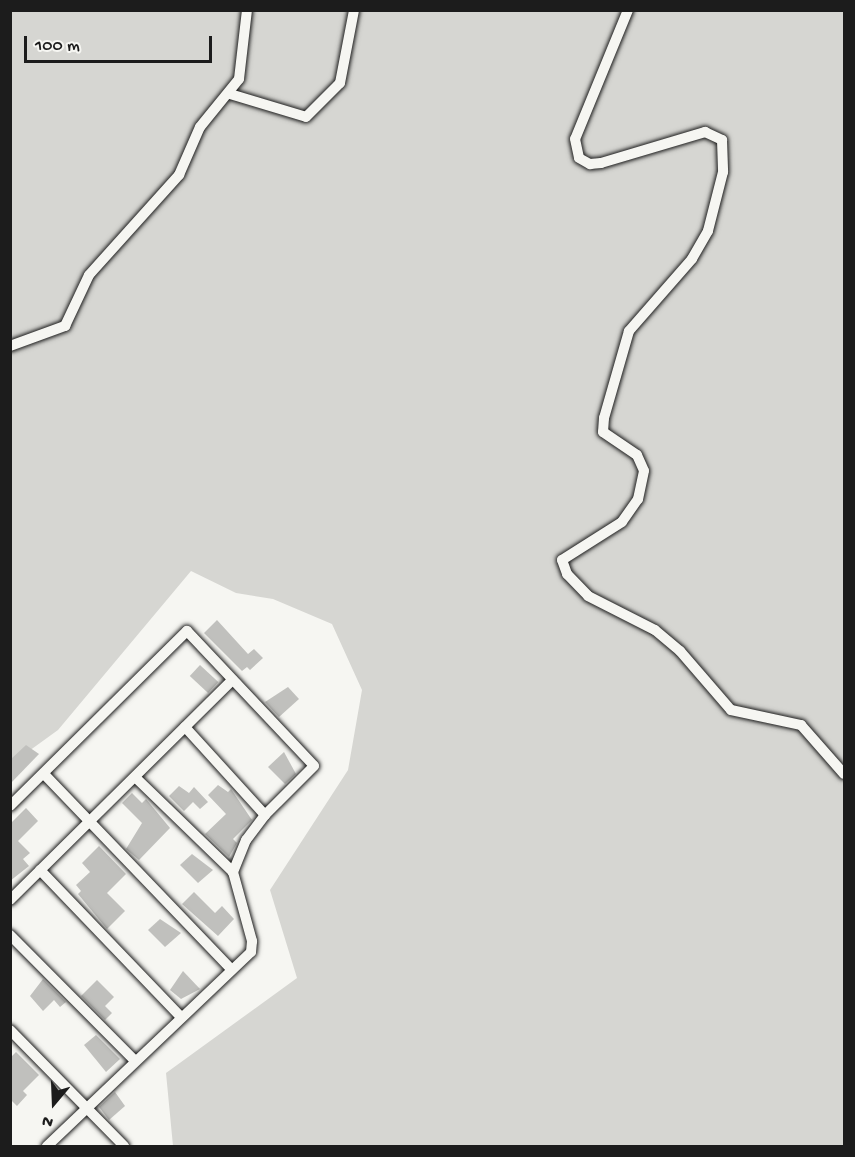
<!DOCTYPE html>
<html>
<head>
<meta charset="utf-8">
<style>
  body { margin:0 }
  #map { position:relative; width:855px; height:1157px; overflow:hidden; background:#f6f6f2; font-family:"Gochi Hand",sans-serif }
  div>[style] { position:absolute }
  .green>* { inset:0; background:#d6d6d2 }
  .building>* { inset:0; background:#c0c0bd; transform-origin:0 0 }
  .roads { filter:drop-shadow(0 0 2px #1c1c1c) drop-shadow(0 0 2px #1c1c1c) }
  .minor>* { height:10px; margin:-5px; padding:0 5px; transform-origin:5px; border-radius:5px; background:#f6f6f2 }
  span { translate:-50% -50%; white-space:nowrap; text-align:center; line-height:1.15; -webkit-text-stroke:4.5px #f6f6f2; paint-order:stroke }
  .frame { position:absolute; inset:0; border:12px solid #1c1c1c; pointer-events:none }
  .north { position:absolute; left:24px; top:1073px; width:60px; height:60px; -webkit-text-stroke:4px #f6f6f2; paint-order:stroke; rotate:199deg; font-size:16px; font-weight:700; line-height:24px; text-align:center; color:#1c1c1c }
  .north::after { content:''; display:block; margin:auto; width:21px; height:27px; background:#1c1c1c; clip-path:polygon(50% 0,100% 100%,50% 72%,0 100%) }
  .scale { position:absolute; left:24px; top:36px; width:188px; height:27px; box-sizing:border-box; border:3px solid #1c1c1c; border-top:0; padding-left:8px; font-size:18px; line-height:21px; white-space:nowrap; color:#1c1c1c; -webkit-text-stroke:4px #f6f6f2; paint-order:stroke }
</style>
</head>
<body>
<div id="map">
  <div class="green">
    <i style="clip-path:polygon(11px 11px,844px 11px,844px 1146px,173px 1146px,166px 1073px,297px 978px,270px 890px,348px 770px,362px 690px,332px 624px,273px 599px,236px 593px,191px 571px,58px 730px,11px 764px)"></i>
  </div>
  <div class="building">
    <i style="clip-path:polygon(217px 620px,248px 654px,254px 649px,263px 658px,250px 670px,247px 667px,242px 671px,204px 633px)"></i>
    <i style="left:200px;top:665px;width:25px;height:15px;rotate:43deg"></i>
    <i style="clip-path:polygon(288px 687px,299px 699px,279px 717px,265px 702px)"></i>
    <i style="clip-path:polygon(26px 745px,39px 754px,10px 784px,10px 760px)"></i>
    <i style="clip-path:polygon(284px 752px,296px 774px,285px 784px,268px 767px)"></i>
    <i style="clip-path:polygon(218px 785px,228px 792px,231px 789px,252px 820px,233px 839px,237px 843px,229px 857px,205px 834px,226px 814px,208px 795px)"></i>
    <i style="clip-path:polygon(179px 786px,189px 793px,194px 787px,208px 802px,200px 809px,193px 802px,184px 811px,169px 796px)"></i>
    <i style="clip-path:polygon(132px 793px,142px 803px,146px 799px,170px 828px,139px 860px,126px 849px,142px 823px,122px 803px)"></i>
    <i style="clip-path:polygon(26px 808px,38px 821px,18px 841px,30px 853px,23px 859px,29px 866px,10px 881px,10px 824px)"></i>
    <i style="clip-path:polygon(99px 846px,126px 874px,107px 893px,125px 911px,107px 929px,78px 894px,81px 891px,76px 885px,90px 872px,82px 863px)"></i>
    <i style="clip-path:polygon(192px 854px,213px 870px,198px 883px,180px 865px)"></i>
    <i style="clip-path:polygon(194px 892px,215px 913px,222px 906px,234px 919px,218px 936px,182px 904px)"></i>
    <i style="clip-path:polygon(160px 919px,181px 933px,165px 947px,148px 930px)"></i>
    <i style="clip-path:polygon(183px 971px,200px 989px,181px 999px,170px 990px)"></i>
    <i style="clip-path:polygon(43px 979px,66px 1002px,60px 1007px,54px 1000px,43px 1011px,30px 996px)"></i>
    <i style="clip-path:polygon(97px 980px,114px 997px,105px 1006px,112px 1013px,105px 1020px,81px 996px)"></i>
    <i style="clip-path:polygon(96px 1035px,120px 1059px,106px 1072px,84px 1045px)"></i>
    <i style="clip-path:polygon(16px 1052px,39px 1075px,23px 1091px,27px 1095px,17px 1106px,10px 1099px,10px 1058px)"></i>
    <i style="clip-path:polygon(115px 1092px,125px 1106px,109px 1120px,99px 1107px)"></i>
  </div>
  <div class="roads">
    <div class="minor">
      <i style="left:628px;top:10px;width:139px;rotate:112.3deg"></i>
      <i style="left:575px;top:139px;width:19px;rotate:78deg"></i>
      <i style="left:579px;top:158px;width:13px;rotate:29deg"></i>
      <i style="left:590px;top:164px;width:11px;rotate:-5deg"></i>
      <i style="left:601px;top:163px;width:109px;rotate:-16.6deg"></i>
      <i style="left:705px;top:132px;width:19px;rotate:25deg"></i>
      <i style="left:722px;top:140px;width:32px;rotate:88deg"></i>
      <i style="left:723px;top:172px;width:61px;rotate:104.3deg"></i>
      <i style="left:708px;top:231px;width:32px;rotate:120deg"></i>
      <i style="left:692px;top:259px;width:96px;rotate:131.2deg"></i>
      <i style="left:629px;top:331px;width:91px;rotate:106deg"></i>
      <i style="left:604px;top:418px;width:14px;rotate:94deg"></i>
      <i style="left:603px;top:432px;width:41px;rotate:34.1deg"></i>
      <i style="left:637px;top:455px;width:17px;rotate:66deg"></i>
      <i style="left:644px;top:471px;width:29px;rotate:102deg"></i>
      <i style="left:638px;top:499px;width:28px;rotate:125deg"></i>
      <i style="left:622px;top:522px;width:71px;rotate:147.7deg"></i>
      <i style="left:562px;top:560px;width:15px;rotate:70deg"></i>
      <i style="left:567px;top:574px;width:30px;rotate:46deg"></i>
      <i style="left:588px;top:596px;width:75px;rotate:26.9deg"></i>
      <i style="left:655px;top:630px;width:33px;rotate:40deg"></i>
      <i style="left:680px;top:651px;width:78px;rotate:49.2deg"></i>
      <i style="left:731px;top:710px;width:72px;rotate:12.1deg"></i>
      <i style="left:801px;top:725px;width:65px;rotate:48.7deg"></i>
      <i style="left:230px;top:94px;width:79px;rotate:16.8deg"></i>
      <i style="left:306px;top:117px;width:48px;rotate:-45deg"></i>
      <i style="left:340px;top:83px;width:74px;rotate:-79.1deg"></i>
      <i style="left:10px;top:346px;width:59px;rotate:-20deg"></i>
      <i style="left:65px;top:326px;width:56px;rotate:-64.8deg"></i>
      <i style="left:89px;top:275px;width:135px;rotate:-48deg"></i>
      <i style="left:179px;top:175px;width:52px;rotate:-66.4deg"></i>
      <i style="left:200px;top:127px;width:62px;rotate:-50.9deg"></i>
      <i style="left:239px;top:79px;width:69px;rotate:-83.4deg"></i>
      <i style="left:185px;top:727px;width:119px;rotate:47.7deg"></i>
      <i style="left:44px;top:774px;width:269px;rotate:46.2deg"></i>
      <i style="left:136px;top:778px;width:135px;rotate:44.1deg"></i>
      <i style="left:10px;top:806px;width:249px;rotate:-44.7deg"></i>
      <i style="left:187px;top:631px;width:185px;rotate:46.7deg"></i>
      <i style="left:314px;top:766px;width:69px;rotate:135deg"></i>
      <i style="left:265px;top:815px;width:31px;rotate:127deg"></i>
      <i style="left:246px;top:840px;width:35px;rotate:112deg"></i>
      <i style="left:233px;top:872px;width:72px;rotate:74.6deg"></i>
      <i style="left:252px;top:941px;width:11px;rotate:95deg"></i>
      <i style="left:251px;top:952px;width:282px;rotate:136.4deg"></i>
      <i style="left:40px;top:870px;width:204px;rotate:46.2deg"></i>
      <i style="left:10px;top:900px;width:313px;rotate:-44.7deg"></i>
      <i style="left:10px;top:935px;width:177px;rotate:45.2deg"></i>
      <i style="left:10px;top:1030px;width:163px;rotate:45.5deg"></i>
    </div>
  </div>
  <div class="frame"></div>
  <div class="north">N</div>
  <div class="scale">100 m</div>
</div>
</body>
</html>
